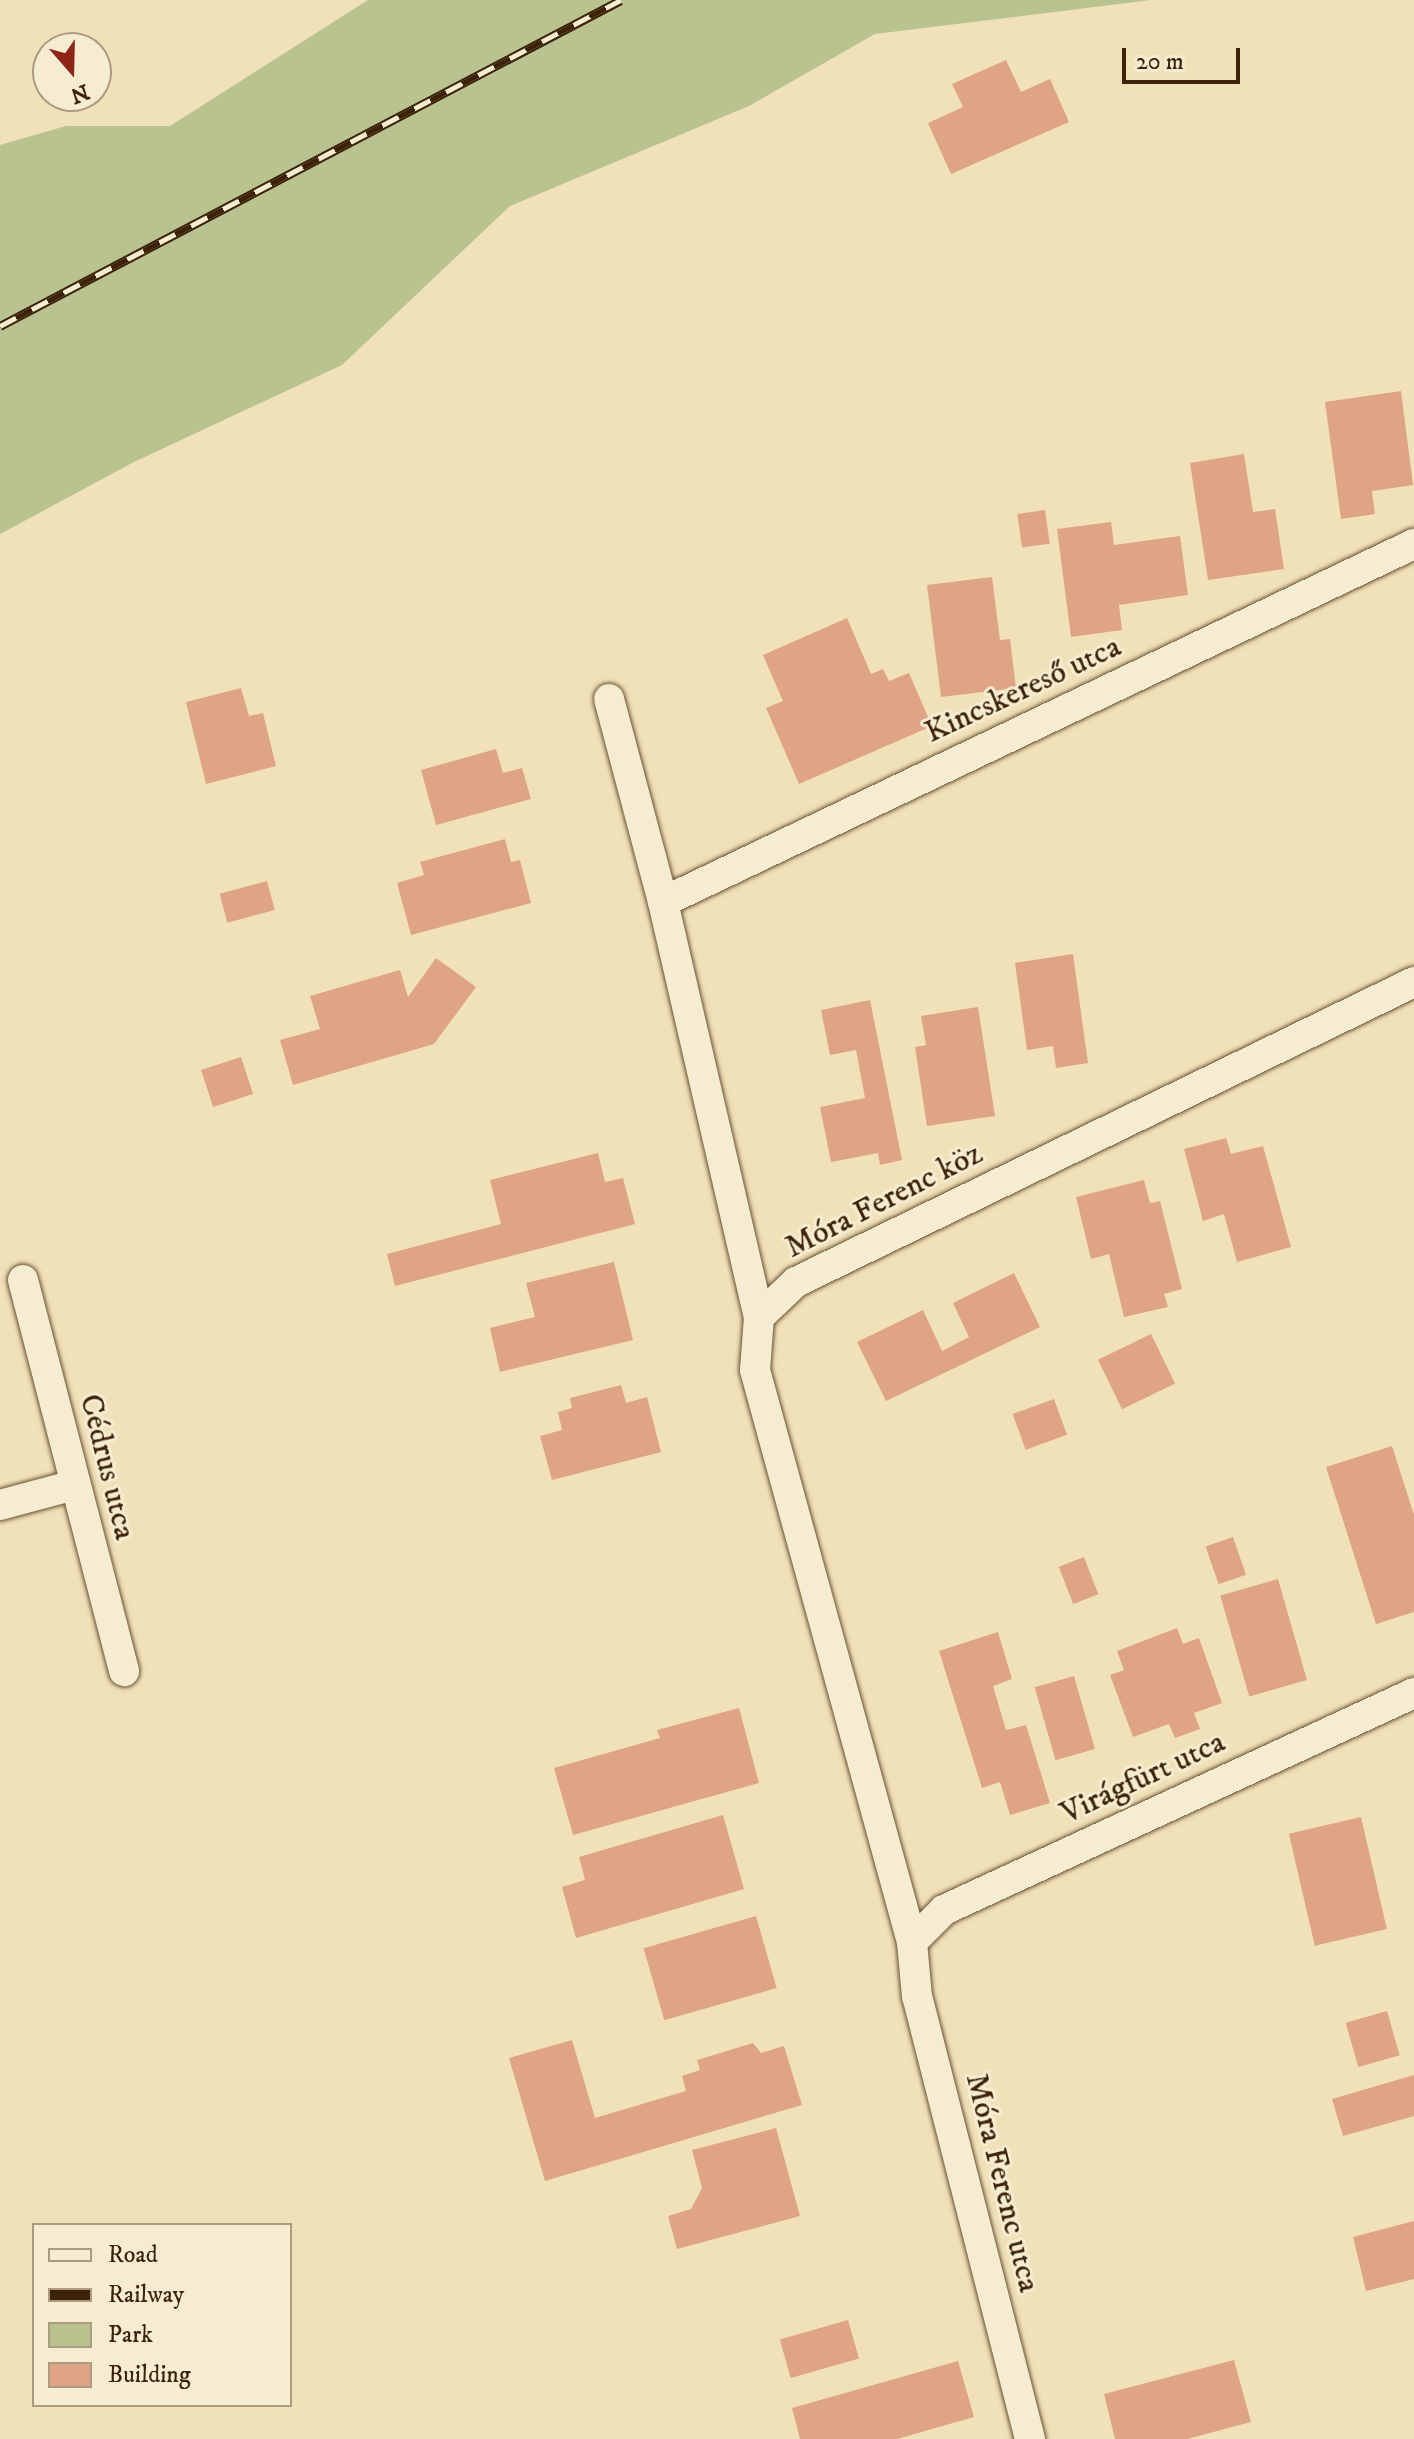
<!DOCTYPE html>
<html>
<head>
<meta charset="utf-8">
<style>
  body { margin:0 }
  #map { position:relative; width:1414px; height:2439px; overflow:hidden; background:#f1e1b9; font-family:"IM FELL DW Pica",serif }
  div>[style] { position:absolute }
  .green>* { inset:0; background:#b9c390 }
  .building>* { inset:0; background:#dea485; transform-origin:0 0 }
  .roads { filter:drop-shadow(0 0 2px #695233) drop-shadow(0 0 2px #695233) }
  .street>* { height:30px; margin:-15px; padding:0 15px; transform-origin:15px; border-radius:15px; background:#f6ecd2 }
  .rail>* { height:9px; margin-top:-4.5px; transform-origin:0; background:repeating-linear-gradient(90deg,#f6ecd2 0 18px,#3c2206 0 36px); box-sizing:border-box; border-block:2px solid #3c2206 }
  span { translate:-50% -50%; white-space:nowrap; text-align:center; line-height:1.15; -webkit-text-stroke:6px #f6ecd2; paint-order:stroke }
  .street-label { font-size:32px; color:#3c2206 }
  .legend { position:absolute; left:32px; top:2223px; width:260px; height:184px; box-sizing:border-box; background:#f6ecd2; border:2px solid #ac9b80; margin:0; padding:10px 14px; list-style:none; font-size:24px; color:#3c2206 }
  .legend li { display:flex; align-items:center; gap:16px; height:40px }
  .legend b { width:40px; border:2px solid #ac9b80 }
  .north { position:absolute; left:32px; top:32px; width:80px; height:80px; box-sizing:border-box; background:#f6ecd2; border:2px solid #ac9b80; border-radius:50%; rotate:160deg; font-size:22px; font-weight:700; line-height:32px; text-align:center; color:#3c2206 }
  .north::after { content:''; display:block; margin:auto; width:28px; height:36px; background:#8f2418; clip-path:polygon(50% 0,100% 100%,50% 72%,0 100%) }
  .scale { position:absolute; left:1122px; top:48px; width:118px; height:36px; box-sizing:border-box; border:4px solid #3c2206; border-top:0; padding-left:10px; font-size:24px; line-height:28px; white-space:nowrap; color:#3c2206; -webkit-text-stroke:6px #f6ecd2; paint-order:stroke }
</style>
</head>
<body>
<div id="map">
  <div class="green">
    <i style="clip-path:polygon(368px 0,1151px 0,875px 34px,749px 106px,510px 206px,342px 365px,134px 462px,0 534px,0 145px,66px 126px,170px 126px)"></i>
  </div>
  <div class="building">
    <i style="clip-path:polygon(1006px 60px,1021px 92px,1050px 79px,1069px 122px,951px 174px,928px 123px,963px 107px,952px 84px)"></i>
    <i style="clip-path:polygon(1401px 391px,1413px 485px,1372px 491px,1375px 514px,1341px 519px,1325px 402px)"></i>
    <i style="clip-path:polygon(1244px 454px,1253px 512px,1275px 509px,1284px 569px,1208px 580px,1190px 463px)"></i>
    <i style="left:1045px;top:510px;width:34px;height:28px;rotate:82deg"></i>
    <i style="clip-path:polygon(1111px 522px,1114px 545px,1180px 536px,1188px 595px,1119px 605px,1122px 630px,1071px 637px,1057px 529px)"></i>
    <i style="clip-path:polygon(992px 577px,1000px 640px,1010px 639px,1016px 688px,941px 697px,927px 585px)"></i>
    <i style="clip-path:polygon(847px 618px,871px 674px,883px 669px,889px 681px,909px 673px,932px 726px,799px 784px,766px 708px,783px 701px,763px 655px)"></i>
    <i style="clip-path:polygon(241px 688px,249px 716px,263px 713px,276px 766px,206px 784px,186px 702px)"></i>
    <i style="clip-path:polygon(496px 749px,503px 773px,522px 768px,531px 799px,436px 825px,421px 770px)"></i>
    <i style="clip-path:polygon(505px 839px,511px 862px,520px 860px,531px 903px,411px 935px,397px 883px,424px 875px,420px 862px)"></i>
    <i style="left:267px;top:881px;width:30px;height:49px;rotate:75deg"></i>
    <i style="clip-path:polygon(1073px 954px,1088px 1063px,1056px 1068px,1053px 1046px,1027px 1050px,1015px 963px)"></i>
    <i style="clip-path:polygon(436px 958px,476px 987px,434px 1044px,293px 1085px,280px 1040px,320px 1029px,310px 996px,400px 970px,408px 997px)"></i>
    <i style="clip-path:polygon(870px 1000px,902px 1160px,880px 1165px,878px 1153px,831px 1162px,820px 1107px,865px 1098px,856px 1050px,830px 1055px,821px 1010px)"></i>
    <i style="clip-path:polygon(978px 1007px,995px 1116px,927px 1126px,915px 1047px,926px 1045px,921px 1016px)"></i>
    <i style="left:241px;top:1057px;width:39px;height:42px;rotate:72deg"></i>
    <i style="clip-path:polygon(1226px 1138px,1231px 1154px,1263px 1146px,1291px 1247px,1237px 1262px,1224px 1214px,1203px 1221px,1184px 1149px)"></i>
    <i style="clip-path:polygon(598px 1153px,605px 1182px,623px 1178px,635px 1224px,395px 1286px,387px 1254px,501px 1224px,490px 1180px)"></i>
    <i style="clip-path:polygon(1144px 1180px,1150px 1203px,1160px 1201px,1182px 1289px,1164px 1294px,1168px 1307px,1124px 1317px,1109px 1254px,1091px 1259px,1076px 1197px)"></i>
    <i style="clip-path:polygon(614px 1262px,633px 1340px,500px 1372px,490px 1328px,535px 1317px,526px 1283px)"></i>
    <i style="clip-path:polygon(1014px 1273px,1040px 1327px,886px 1401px,857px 1342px,923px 1310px,942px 1351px,969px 1337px,953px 1303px)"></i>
    <i style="left:1151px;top:1334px;width:55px;height:59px;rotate:64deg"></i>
    <i style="clip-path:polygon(621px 1385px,626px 1403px,647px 1397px,661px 1452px,552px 1480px,540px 1436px,562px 1430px,558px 1412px,572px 1408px,570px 1398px)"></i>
    <i style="left:1054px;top:1399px;width:38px;height:44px;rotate:70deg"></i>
    <i style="clip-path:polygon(1392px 1446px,1414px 1515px,1414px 1612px,1376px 1624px,1326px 1467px)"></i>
    <i style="left:1233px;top:1537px;width:40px;height:29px;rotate:71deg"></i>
    <i style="left:1084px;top:1557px;width:40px;height:27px;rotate:69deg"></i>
    <i style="left:1278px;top:1579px;width:105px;height:60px;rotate:74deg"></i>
    <i style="clip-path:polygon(1177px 1628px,1183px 1644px,1199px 1638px,1222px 1703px,1194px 1713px,1200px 1729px,1175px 1738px,1169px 1724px,1133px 1737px,1110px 1675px,1124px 1670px,1117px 1651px)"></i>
    <i style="clip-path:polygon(998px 1632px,1012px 1679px,993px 1686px,1006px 1730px,1026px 1725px,1050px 1803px,1010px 1815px,1000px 1782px,982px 1788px,939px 1651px)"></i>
    <i style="left:1074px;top:1676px;width:76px;height:41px;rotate:74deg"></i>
    <i style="clip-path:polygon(739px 1708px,759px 1783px,573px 1835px,554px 1768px,660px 1738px,657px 1730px)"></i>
    <i style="clip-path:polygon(723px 1815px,744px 1889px,576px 1938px,562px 1887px,585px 1880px,579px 1857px)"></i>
    <i style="left:1361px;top:1817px;width:115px;height:74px;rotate:77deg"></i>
    <i style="left:756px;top:1916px;width:75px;height:117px;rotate:74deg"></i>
    <i style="left:1387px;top:2011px;width:46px;height:43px;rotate:74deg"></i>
    <i style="clip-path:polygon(572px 2040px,595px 2118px,686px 2091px,682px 2076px,700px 2070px,697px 2060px,753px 2043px,761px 2053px,784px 2046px,802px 2105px,545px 2181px,509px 2058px)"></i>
    <i style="clip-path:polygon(1414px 2075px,1414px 2116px,1343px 2136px,1332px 2099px)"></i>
    <i style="clip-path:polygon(776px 2128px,800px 2216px,677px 2249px,668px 2216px,691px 2209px,702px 2188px,692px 2150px)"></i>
    <i style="clip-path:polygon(1414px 2221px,1414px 2279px,1366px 2291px,1353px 2237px)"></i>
    <i style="left:848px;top:2320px;width:40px;height:71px;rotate:74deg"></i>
    <i style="clip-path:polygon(1234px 2360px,1251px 2422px,1187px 2439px,1115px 2439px,1104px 2394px)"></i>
    <i style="clip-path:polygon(958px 2361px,974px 2417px,897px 2439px,800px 2439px,792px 2408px)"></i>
  </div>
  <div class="roads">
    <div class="street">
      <i style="left:609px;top:699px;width:210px;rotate:75.1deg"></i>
      <i style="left:663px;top:902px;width:426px;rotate:77deg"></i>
      <i style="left:663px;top:902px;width:832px;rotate:-25.49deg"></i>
      <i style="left:23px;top:1280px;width:404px;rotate:75.5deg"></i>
      <i style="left:0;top:1505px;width:77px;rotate:-15.1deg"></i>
      <i style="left:912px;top:1942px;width:45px;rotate:-45deg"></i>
      <i style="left:944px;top:1910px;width:518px;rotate:-24.78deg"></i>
      <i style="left:1030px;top:2439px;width:456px;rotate:-104.3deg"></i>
      <i style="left:917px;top:1997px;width:55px;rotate:-95.2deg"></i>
      <i style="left:912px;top:1942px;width:593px;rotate:-105.35deg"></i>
      <i style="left:755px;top:1370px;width:53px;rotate:-85.7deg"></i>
      <i style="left:759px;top:1317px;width:51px;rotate:-43.4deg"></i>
      <i style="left:796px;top:1282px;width:687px;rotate:-25.89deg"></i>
    </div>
  </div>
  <div class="rail">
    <i style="left:0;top:326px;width:701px;rotate:-27.7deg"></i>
  </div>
  <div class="street-label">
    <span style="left:1023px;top:690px;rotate:-25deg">Kincskereső utca</span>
    <span style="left:884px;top:1201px;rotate:-27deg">Móra Ferenc köz</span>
    <span style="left:107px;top:1467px;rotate:76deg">Cédrus utca</span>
    <span style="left:1143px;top:1778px;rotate:-25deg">Virágfürt utca</span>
    <span style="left:1002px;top:2183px;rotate:76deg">Móra Ferenc utca</span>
  </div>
  <ul class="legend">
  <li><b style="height:10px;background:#f6ecd2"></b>Road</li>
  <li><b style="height:10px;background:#3c2206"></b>Railway</li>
  <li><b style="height:22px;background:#b9c390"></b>Park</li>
  <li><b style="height:22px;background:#dea485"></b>Building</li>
  </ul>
  <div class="north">N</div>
  <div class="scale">20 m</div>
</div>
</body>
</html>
